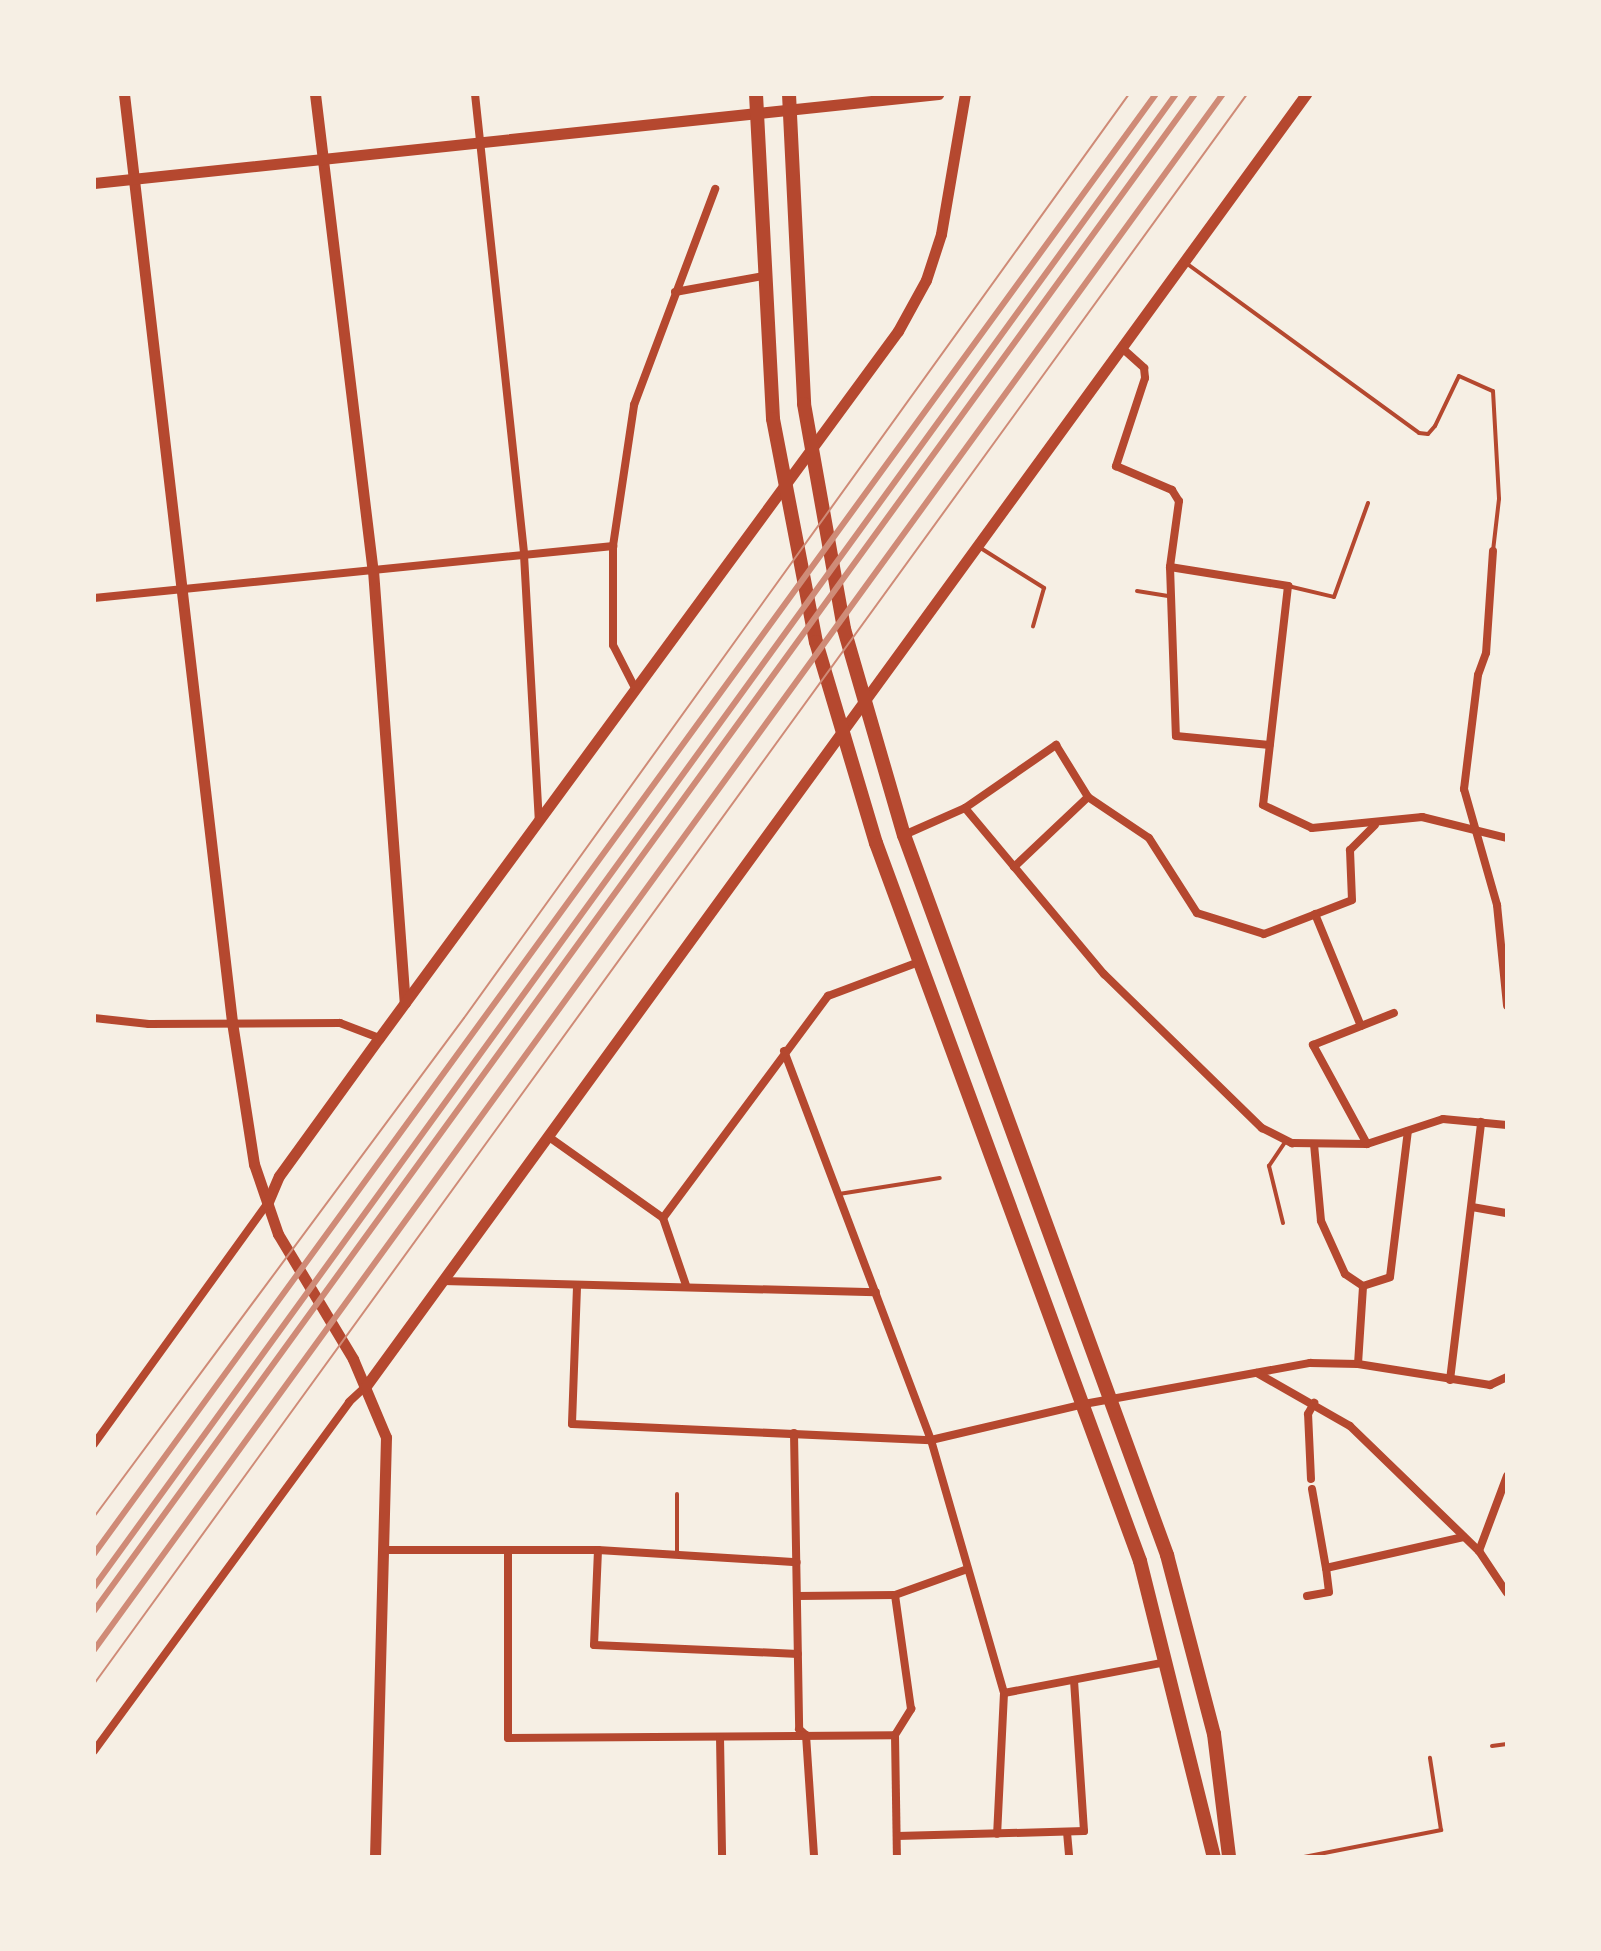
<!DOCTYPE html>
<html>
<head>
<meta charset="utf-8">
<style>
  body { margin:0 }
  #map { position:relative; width:1601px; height:1951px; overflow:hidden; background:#f6efe4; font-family:"Noto Sans",sans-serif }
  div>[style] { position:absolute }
  .service>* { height:4px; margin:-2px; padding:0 2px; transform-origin:2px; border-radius:2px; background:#b5482f }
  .minor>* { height:8px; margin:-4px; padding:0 4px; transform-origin:4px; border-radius:4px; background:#b5482f }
  .tertiary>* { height:11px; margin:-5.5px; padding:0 5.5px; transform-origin:5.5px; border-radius:5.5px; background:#b5482f }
  .primary>* { height:14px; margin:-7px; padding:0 7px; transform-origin:7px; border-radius:7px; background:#b5482f }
  .tram>* { height:2px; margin:-1px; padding:0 1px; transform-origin:1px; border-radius:1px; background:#cf8b77 }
  .rail>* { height:6px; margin:-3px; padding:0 3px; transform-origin:3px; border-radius:3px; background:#cf8b77 }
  span { translate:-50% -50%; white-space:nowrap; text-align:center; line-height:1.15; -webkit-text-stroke:8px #f6efe4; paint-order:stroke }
  .frame { position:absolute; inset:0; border:96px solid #f6efe4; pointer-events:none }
</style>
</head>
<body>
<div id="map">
  <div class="service">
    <i style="left:1186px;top:263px;width:288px;rotate:36.1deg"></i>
    <i style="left:1419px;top:433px;width:9px;rotate:6deg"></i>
    <i style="left:1428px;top:434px;width:11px;rotate:-49deg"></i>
    <i style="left:1435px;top:426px;width:55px;rotate:-64.4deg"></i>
    <i style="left:1459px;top:376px;width:37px;rotate:24deg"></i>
    <i style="left:1493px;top:391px;width:108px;rotate:86.8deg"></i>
    <i style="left:1499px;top:499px;width:52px;rotate:96.6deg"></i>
    <i style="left:979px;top:547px;width:77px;rotate:32.2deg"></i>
    <i style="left:1044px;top:588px;width:40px;rotate:106deg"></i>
    <i style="left:1288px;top:586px;width:47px;rotate:13.4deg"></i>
    <i style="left:1334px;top:597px;width:100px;rotate:-70.1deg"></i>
    <i style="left:1137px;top:591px;width:33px;rotate:9deg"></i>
    <i style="left:839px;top:1194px;width:102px;rotate:-9deg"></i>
    <i style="left:1283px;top:1223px;width:59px;rotate:-103.8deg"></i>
    <i style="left:1269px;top:1166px;width:29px;rotate:-56deg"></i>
    <i style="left:677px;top:1555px;width:61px;rotate:-90deg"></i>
    <i style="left:1492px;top:1746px;width:15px;rotate:-8deg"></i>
    <i style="left:1304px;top:1857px;width:140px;rotate:-11.1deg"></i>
    <i style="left:1441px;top:1830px;width:73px;rotate:-98.7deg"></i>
  </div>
  <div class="minor">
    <i style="left:475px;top:94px;width:464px;rotate:83.9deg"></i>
    <i style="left:524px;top:555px;width:265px;rotate:86.8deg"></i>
    <i style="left:675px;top:292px;width:89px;rotate:-10.3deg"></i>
    <i style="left:1122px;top:348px;width:30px;rotate:42deg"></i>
    <i style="left:1144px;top:368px;width:10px;rotate:84deg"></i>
    <i style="left:1145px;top:378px;width:93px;rotate:108.2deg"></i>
    <i style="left:1116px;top:466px;width:61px;rotate:23.2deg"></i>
    <i style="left:1172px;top:490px;width:13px;rotate:58deg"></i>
    <i style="left:1179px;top:501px;width:67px;rotate:97.8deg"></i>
    <i style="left:1170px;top:567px;width:169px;rotate:88deg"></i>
    <i style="left:1176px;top:736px;width:94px;rotate:5.5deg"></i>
    <i style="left:1493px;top:551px;width:102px;rotate:93.9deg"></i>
    <i style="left:1486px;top:653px;width:23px;rotate:110deg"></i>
    <i style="left:1478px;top:675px;width:115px;rotate:97deg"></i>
    <i style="left:1464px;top:789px;width:121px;rotate:74.1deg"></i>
    <i style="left:1497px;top:905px;width:101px;rotate:84.3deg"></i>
    <i style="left:1170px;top:567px;width:120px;rotate:9.1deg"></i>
    <i style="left:1288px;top:586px;width:220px;rotate:96.5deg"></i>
    <i style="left:1263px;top:805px;width:54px;rotate:25.1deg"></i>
    <i style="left:1312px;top:828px;width:111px;rotate:-5.7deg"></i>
    <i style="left:1422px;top:817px;width:88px;rotate:13.9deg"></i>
    <i style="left:94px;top:598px;width:522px;rotate:-5.72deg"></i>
    <i style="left:635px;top:688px;width:48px;rotate:-117.1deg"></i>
    <i style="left:613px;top:645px;width:99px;rotate:-90deg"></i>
    <i style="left:613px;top:546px;width:143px;rotate:-81.5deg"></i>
    <i style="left:634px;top:405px;width:231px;rotate:-69.4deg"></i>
    <i style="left:965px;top:808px;width:111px;rotate:-34.7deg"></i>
    <i style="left:1056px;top:745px;width:61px;rotate:58.4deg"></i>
    <i style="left:1088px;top:797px;width:73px;rotate:33.9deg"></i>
    <i style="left:1149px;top:838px;width:89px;rotate:57.4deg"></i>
    <i style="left:1197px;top:913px;width:70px;rotate:17.4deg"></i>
    <i style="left:1264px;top:934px;width:94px;rotate:-21.1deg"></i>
    <i style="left:1352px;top:900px;width:50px;rotate:-92.3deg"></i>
    <i style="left:1350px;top:850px;width:35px;rotate:-45deg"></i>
    <i style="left:904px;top:835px;width:67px;rotate:-23.9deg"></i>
    <i style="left:965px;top:808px;width:217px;rotate:50.1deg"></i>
    <i style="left:1104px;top:974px;width:221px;rotate:44.3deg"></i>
    <i style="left:1262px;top:1128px;width:34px;rotate:27deg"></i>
    <i style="left:1292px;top:1143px;width:75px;rotate:0.8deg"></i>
    <i style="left:1367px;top:1144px;width:80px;rotate:-18.2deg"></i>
    <i style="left:1443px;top:1119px;width:64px;rotate:5.4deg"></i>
    <i style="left:1014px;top:867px;width:102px;rotate:-43.4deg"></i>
    <i style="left:1315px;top:914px;width:121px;rotate:67.7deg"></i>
    <i style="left:94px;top:1018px;width:55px;rotate:6.2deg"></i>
    <i style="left:149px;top:1024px;width:191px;rotate:-0.3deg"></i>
    <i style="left:340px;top:1023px;width:42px;rotate:21deg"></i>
    <i style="left:784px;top:1051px;width:416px;rotate:69.3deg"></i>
    <i style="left:931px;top:1440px;width:263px;rotate:73.9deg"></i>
    <i style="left:1004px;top:1693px;width:141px;rotate:92.8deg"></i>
    <i style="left:549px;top:1137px;width:140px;rotate:35.4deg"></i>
    <i style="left:663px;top:1218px;width:71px;rotate:71.1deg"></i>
    <i style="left:1314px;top:1144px;width:77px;rotate:84.8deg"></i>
    <i style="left:1321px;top:1221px;width:58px;rotate:65.6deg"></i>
    <i style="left:1345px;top:1274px;width:22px;rotate:34deg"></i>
    <i style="left:1367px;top:1144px;width:113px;rotate:-118.6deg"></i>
    <i style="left:1313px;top:1045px;width:87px;rotate:-21.6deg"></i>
    <i style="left:1472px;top:1207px;width:36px;rotate:10deg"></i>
    <i style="left:663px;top:1218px;width:277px;rotate:-53.4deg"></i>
    <i style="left:828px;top:996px;width:97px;rotate:-20.5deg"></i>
    <i style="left:443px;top:1281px;width:433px;rotate:1.5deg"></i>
    <i style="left:577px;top:1287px;width:137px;rotate:92.1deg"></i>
    <i style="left:572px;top:1424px;width:359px;rotate:2.6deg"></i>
    <i style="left:931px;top:1440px;width:157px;rotate:-13.2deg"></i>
    <i style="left:1084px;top:1404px;width:230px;rotate:-10.3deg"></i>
    <i style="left:1310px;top:1363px;width:48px;rotate:1.2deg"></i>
    <i style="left:1358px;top:1364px;width:134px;rotate:9deg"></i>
    <i style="left:1490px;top:1385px;width:19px;rotate:-25deg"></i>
    <i style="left:1358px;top:1364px;width:78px;rotate:-86.3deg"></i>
    <i style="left:1363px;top:1286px;width:28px;rotate:-18deg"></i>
    <i style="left:1390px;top:1277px;width:147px;rotate:-83deg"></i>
    <i style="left:1257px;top:1373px;width:107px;rotate:29.7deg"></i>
    <i style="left:1350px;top:1426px;width:180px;rotate:44.1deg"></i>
    <i style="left:1450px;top:1380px;width:260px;rotate:-83.1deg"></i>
    <i style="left:794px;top:1433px;width:296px;rotate:89deg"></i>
    <i style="left:799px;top:1729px;width:9px;rotate:41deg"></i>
    <i style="left:806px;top:1735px;width:122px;rotate:86.2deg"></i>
    <i style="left:94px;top:1444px;width:296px;rotate:-54.2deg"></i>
    <i style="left:1507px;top:1476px;width:80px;rotate:110.5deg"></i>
    <i style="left:1479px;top:1551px;width:50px;rotate:56.3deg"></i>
    <i style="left:1311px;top:1479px;width:65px;rotate:-92.6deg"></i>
    <i style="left:1308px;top:1414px;width:13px;rotate:-61deg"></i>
    <i style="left:1312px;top:1489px;width:80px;rotate:80deg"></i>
    <i style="left:384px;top:1550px;width:214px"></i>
    <i style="left:598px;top:1550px;width:199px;rotate:3.5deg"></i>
    <i style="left:508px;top:1550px;width:188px;rotate:90deg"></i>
    <i style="left:508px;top:1738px;width:387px;rotate:-0.4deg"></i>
    <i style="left:895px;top:1735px;width:122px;rotate:89.1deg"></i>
    <i style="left:598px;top:1550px;width:95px;rotate:92.4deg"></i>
    <i style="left:594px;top:1645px;width:204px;rotate:2.5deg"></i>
    <i style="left:797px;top:1596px;width:98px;rotate:-0.6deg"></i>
    <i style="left:895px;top:1595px;width:74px;rotate:-19.7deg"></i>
    <i style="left:1307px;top:1596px;width:22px;rotate:-10deg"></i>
    <i style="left:1329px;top:1592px;width:24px;rotate:-97deg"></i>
    <i style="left:1326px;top:1568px;width:141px;rotate:-12.7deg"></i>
    <i style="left:1004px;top:1693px;width:166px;rotate:-10.8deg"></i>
    <i style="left:895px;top:1735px;width:31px;rotate:-58deg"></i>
    <i style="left:911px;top:1709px;width:115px;rotate:-98deg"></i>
    <i style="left:720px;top:1737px;width:120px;rotate:89deg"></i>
    <i style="left:94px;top:1751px;width:432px;rotate:-53.8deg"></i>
    <i style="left:349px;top:1402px;width:23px;rotate:-43deg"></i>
    <i style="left:1067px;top:1832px;width:25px;rotate:85deg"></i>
    <i style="left:897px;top:1836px;width:187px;rotate:-1.5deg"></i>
    <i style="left:1084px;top:1831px;width:151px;rotate:-93.8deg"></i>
  </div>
  <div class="tertiary">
    <i style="left:124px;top:94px;width:934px;rotate:83.36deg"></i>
    <i style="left:232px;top:1022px;width:144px;rotate:81.2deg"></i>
    <i style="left:254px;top:1164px;width:74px;rotate:71.1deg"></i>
    <i style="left:278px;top:1234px;width:146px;rotate:59deg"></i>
    <i style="left:353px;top:1359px;width:85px;rotate:67.1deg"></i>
    <i style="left:386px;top:1437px;width:420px;rotate:91.5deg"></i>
    <i style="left:315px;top:94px;width:480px;rotate:83.1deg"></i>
    <i style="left:373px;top:570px;width:434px;rotate:85.8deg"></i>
    <i style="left:94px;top:183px;width:849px;rotate:-6.02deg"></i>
    <i style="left:267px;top:1204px;width:30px;rotate:-67deg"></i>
    <i style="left:279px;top:1176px;width:170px;rotate:-54.1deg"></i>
    <i style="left:379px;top:1038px;width:877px;rotate:-53.72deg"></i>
    <i style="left:898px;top:331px;width:58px;rotate:-61.2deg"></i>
    <i style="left:926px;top:280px;width:48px;rotate:-71.9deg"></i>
    <i style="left:941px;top:234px;width:142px;rotate:-80.3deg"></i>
    <i style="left:366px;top:1386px;width:1598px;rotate:-53.96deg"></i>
  </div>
  <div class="primary">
    <i style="left:756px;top:94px;width:325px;rotate:87deg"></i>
    <i style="left:773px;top:419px;width:227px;rotate:79.1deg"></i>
    <i style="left:816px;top:642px;width:210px;rotate:73.4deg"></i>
    <i style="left:876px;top:843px;width:765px;rotate:69.81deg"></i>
    <i style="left:1140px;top:1561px;width:305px;rotate:76deg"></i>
    <i style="left:789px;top:94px;width:310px;rotate:87.2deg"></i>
    <i style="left:804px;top:404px;width:229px;rotate:79.9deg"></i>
    <i style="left:844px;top:629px;width:215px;rotate:73.8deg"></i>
    <i style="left:904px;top:835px;width:767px;rotate:69.93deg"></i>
    <i style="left:1167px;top:1555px;width:185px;rotate:75.3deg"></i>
    <i style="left:1214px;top:1734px;width:124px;rotate:83deg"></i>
  </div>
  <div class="tram">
    <i style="left:94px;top:1517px;width:621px;rotate:-53.44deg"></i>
    <i style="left:464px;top:1018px;width:1138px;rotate:-54.26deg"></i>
    <i style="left:94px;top:1684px;width:1964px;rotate:-54.05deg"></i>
  </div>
  <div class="rail">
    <i style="left:94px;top:1554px;width:1805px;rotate:-53.97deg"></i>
    <i style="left:94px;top:1587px;width:1844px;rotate:-54.07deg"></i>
    <i style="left:94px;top:1611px;width:1874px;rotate:-54.03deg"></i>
    <i style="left:94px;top:1650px;width:1922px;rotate:-54.04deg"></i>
  </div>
  <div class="frame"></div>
</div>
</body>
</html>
